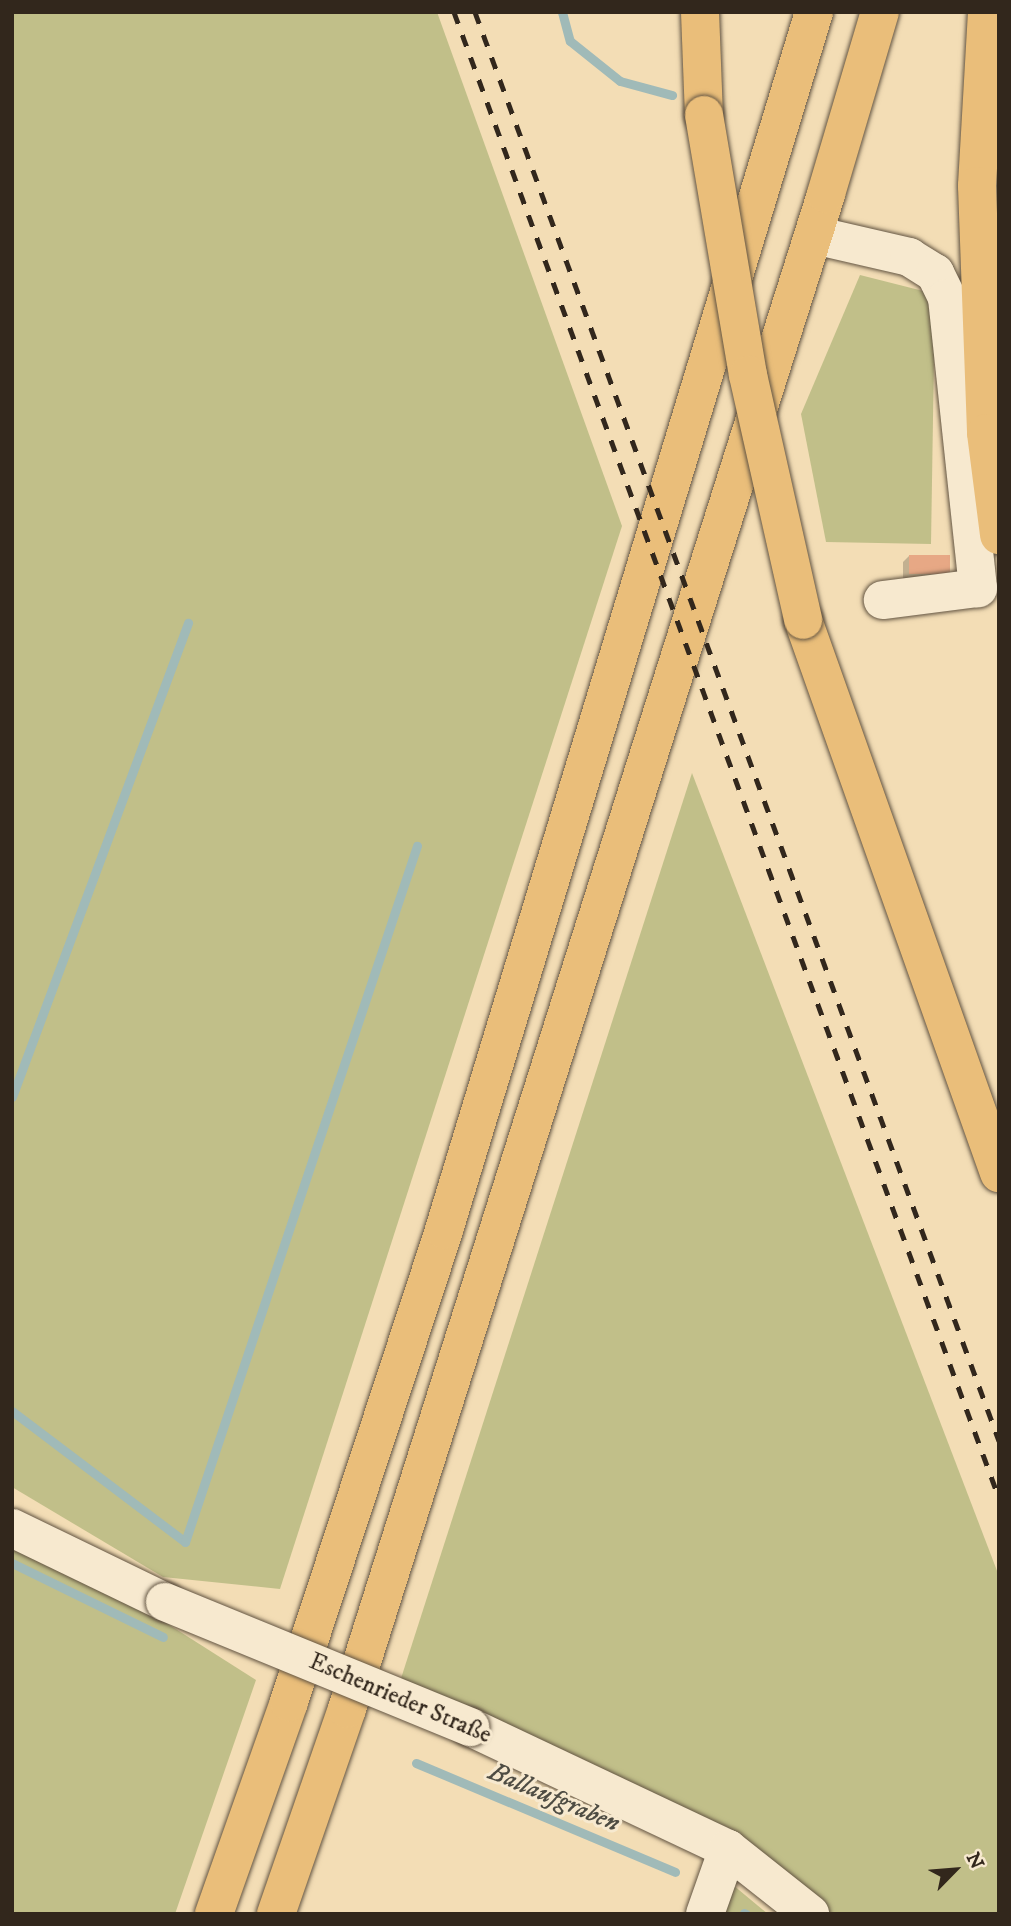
<!DOCTYPE html>
<html>
<head>
<meta charset="utf-8">
<style>
  body { margin:0 }
  #map { position:relative; width:1011px; height:1926px; overflow:hidden; background:#f3ddb5; font-family:"IM FELL DW Pica",serif }
  div>[style] { position:absolute }
  .green>* { inset:0; background:#c1bf89 }
  .shadow>* { inset:0; background:#0003 }
  .stream>* { height:9px; margin:-4.5px; padding:0 4.5px; transform-origin:4.5px; border-radius:4.5px; background:#a0bab8 }
  .building>* { inset:0; background:#e7a885; transform-origin:0 0 }
  .roads { filter:drop-shadow(0 0 2px #625442) drop-shadow(0 0 2px #625442) }
  .minor>* { height:38px; margin:-19px; padding:0 19px; transform-origin:19px; border-radius:19px; background:#f7e9cf }
  .highway>* { height:38px; margin:-19px; padding:0 19px; transform-origin:19px; border-radius:19px; background:#eabe7a }
  .rail>* { height:5px; margin-top:-2.5px; transform-origin:0; background:repeating-linear-gradient(90deg,#32271c 0 12px,transparent 0 24px) }
  .bridges { filter:drop-shadow(0 0 2px #625442) drop-shadow(0 0 2px #625442) }
  .minor-bridge>* { height:38px; margin:-19px; padding:0 19px; transform-origin:19px; border-radius:19px; background:#f7e9cf }
  .highway-bridge>* { height:38px; margin:-19px; padding:0 19px; transform-origin:19px; border-radius:19px; background:#eabe7a }
  span { translate:-50% -50%; white-space:nowrap; text-align:center; line-height:1.15; -webkit-text-stroke:6px #f7e9cf; paint-order:stroke }
  .street-label { font-size:24px; color:#32271c }
  .water-label { font-size:26px; color:#4e4c43; font-style:italic }
  .frame { position:absolute; inset:0; border:14px solid #32271c; pointer-events:none }
  .north { position:absolute; left:920px; top:1835px; width:70px; height:70px; -webkit-text-stroke:5px #f7e9cf; paint-order:stroke; rotate:65deg; font-size:19px; font-weight:700; line-height:28px; text-align:center; color:#32271c }
  .north::after { content:''; display:block; margin:auto; width:24px; height:32px; background:#32271c; clip-path:polygon(50% 0,100% 100%,50% 72%,0 100%) }
</style>
</head>
<body>
<div id="map">
  <div class="green">
    <i style="clip-path:polygon(12px 12px,437px 12px,622px 526px,280px 1589px,163px 1577px,12px 1487px)"></i>
    <i style="clip-path:polygon(860px 275px,935px 294px,931px 544px,826px 542px,801px 414px)"></i>
    <i style="clip-path:polygon(692px 773px,999px 1576px,999px 1914px,821px 1914px,396px 1694px)"></i>
    <i style="clip-path:polygon(12px 1542px,160px 1619px,256px 1680px,175px 1914px,12px 1914px)"></i>
    <i style="clip-path:polygon(733px 1885px,768px 1914px,723px 1914px)"></i>
  </div>
  <div class="shadow">
    <i style="clip-path:polygon(909px 556px,947px 573px,903px 579px,903px 562px)"></i>
  </div>
  <div class="stream">
    <i style="left:562px;top:12px;width:30px;rotate:75deg"></i>
    <i style="left:570px;top:41px;width:64px;rotate:38.7deg"></i>
    <i style="left:620px;top:81px;width:54px;rotate:15.1deg"></i>
    <i style="left:12px;top:1097px;width:506px;rotate:-69.63deg"></i>
    <i style="left:12px;top:1411px;width:217px;rotate:37.1deg"></i>
    <i style="left:185px;top:1542px;width:734px;rotate:-71.57deg"></i>
    <i style="left:12px;top:1563px;width:168px;rotate:26.1deg"></i>
    <i style="left:416px;top:1763px;width:281px;rotate:22.8deg"></i>
    <i style="left:744px;top:1913px;width:2px;rotate:27deg"></i>
  </div>
  <div class="building">
    <i style="left:909px;top:555px;width:41px;height:19px"></i>
  </div>
  <div class="roads">
    <div class="minor">
      <i style="left:814px;top:235px;width:98px;rotate:13deg"></i>
      <i style="left:909px;top:257px;width:31px;rotate:32deg"></i>
      <i style="left:935px;top:273px;width:28px;rotate:64deg"></i>
      <i style="left:947px;top:298px;width:292px;rotate:83.9deg"></i>
      <i style="left:978px;top:588px;width:96px;rotate:172.8deg"></i>
      <i style="left:12px;top:1528px;width:170px;rotate:25.8deg"></i>
      <i style="left:470px;top:1727px;width:285px;rotate:25.3deg"></i>
      <i style="left:728px;top:1849px;width:105px;rotate:38.4deg"></i>
      <i style="left:705px;top:1914px;width:69px;rotate:-70.5deg"></i>
    </div>
    <div class="highway">
      <i style="left:700px;top:12px;width:103px;rotate:87.8deg"></i>
      <i style="left:987px;top:12px;width:174px;rotate:93.3deg"></i>
      <i style="left:977px;top:186px;width:247px;rotate:87.9deg"></i>
      <i style="left:986px;top:433px;width:103px;rotate:82.7deg"></i>
      <i style="left:803px;top:620px;width:587px;rotate:70.48deg"></i>
      <i style="left:214px;top:1914px;width:225px;rotate:-70.5deg"></i>
      <i style="left:289px;top:1702px;width:497px;rotate:-71.8deg"></i>
      <i style="left:444px;top:1230px;width:1273px;rotate:-73.1deg"></i>
      <i style="left:276px;top:1914px;width:217px;rotate:-70.9deg"></i>
      <i style="left:347px;top:1709px;width:1589px;rotate:-72.45deg"></i>
      <i style="left:826px;top:194px;width:190px;rotate:-73.5deg"></i>
    </div>
  </div>
  <div class="rail">
    <i style="left:454px;top:12px;width:1583px;rotate:69.86deg"></i>
    <i style="left:475px;top:12px;width:1522px;rotate:69.86deg"></i>
  </div>
  <div class="bridges">
    <div class="minor-bridge">
      <i style="left:165px;top:1602px;width:330px;rotate:22.3deg"></i>
    </div>
    <div class="highway-bridge">
      <i style="left:704px;top:115px;width:264px;rotate:80.4deg"></i>
      <i style="left:748px;top:375px;width:251px;rotate:77.3deg"></i>
    </div>
  </div>
  <div class="street-label">
    <span style="left:400px;top:1699px;rotate:23deg">Eschenrieder Straße</span>
  </div>
  <div class="water-label">
    <span style="left:554px;top:1798px;rotate:23deg">Ballaufgraben</span>
  </div>
  <div class="frame"></div>
  <div class="north">N</div>
</div>
</body>
</html>
